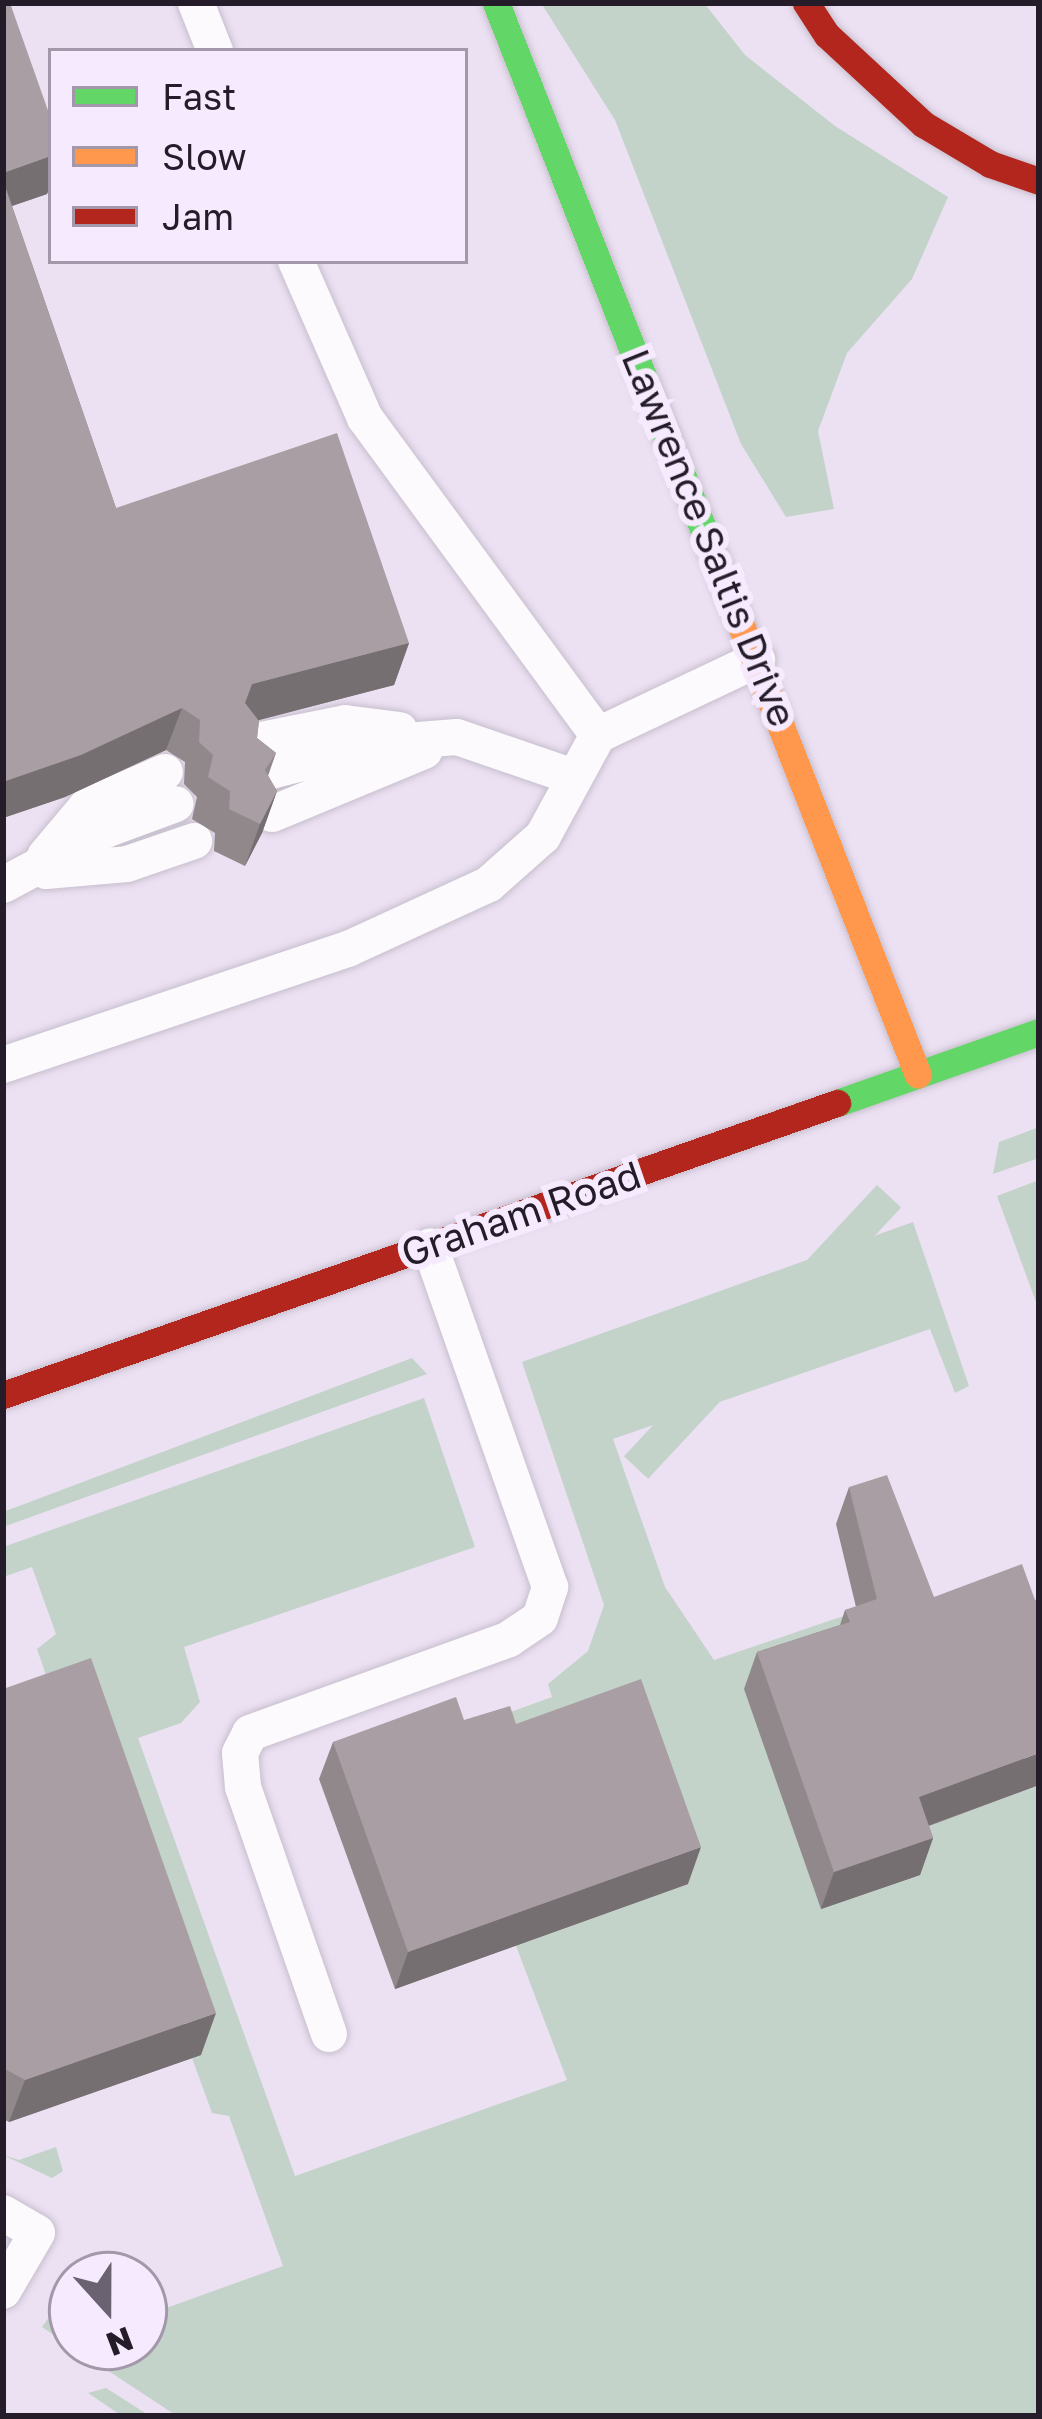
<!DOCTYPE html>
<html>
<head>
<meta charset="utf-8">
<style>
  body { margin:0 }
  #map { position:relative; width:1042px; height:2419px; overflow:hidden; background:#ece1f3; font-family:"Golos Text",sans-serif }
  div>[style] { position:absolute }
  .green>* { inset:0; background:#c3d3c9; transform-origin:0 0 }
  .roads { filter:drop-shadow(0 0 3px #c7bfcd) drop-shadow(0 0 3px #c7bfcd) }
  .lane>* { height:36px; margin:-18px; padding:0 18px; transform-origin:18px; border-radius:18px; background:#fcfafd }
  .fast>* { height:27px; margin:-13.5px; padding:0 13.5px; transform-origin:13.5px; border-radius:13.5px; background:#63d668 }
  .slow>* { height:27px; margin:-13.5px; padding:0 13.5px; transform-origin:13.5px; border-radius:13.5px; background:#ff974d }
  .jam>* { height:27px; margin:-13.5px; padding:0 13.5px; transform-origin:13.5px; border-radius:13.5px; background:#b3261e }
  .wall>* { inset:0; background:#91888c }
  .shaded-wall>* { inset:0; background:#766f72 }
  .building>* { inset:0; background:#a99ea3 }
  span { translate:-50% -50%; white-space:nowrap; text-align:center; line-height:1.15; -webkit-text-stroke:12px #f6eafe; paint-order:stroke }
  .street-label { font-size:39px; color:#241d29 }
  .frame { position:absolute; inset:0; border:6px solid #241d29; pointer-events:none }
  .legend { position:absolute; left:48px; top:48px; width:420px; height:216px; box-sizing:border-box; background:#f6eafe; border:3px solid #a298a9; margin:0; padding:15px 21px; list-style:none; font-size:36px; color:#241d29 }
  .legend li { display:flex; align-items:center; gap:24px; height:60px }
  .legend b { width:60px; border:3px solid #a298a9 }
  .north { position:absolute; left:48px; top:2251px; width:120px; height:120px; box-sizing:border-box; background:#f6eafe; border:3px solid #a298a9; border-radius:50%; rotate:159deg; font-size:33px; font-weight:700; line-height:48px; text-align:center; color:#241d29 }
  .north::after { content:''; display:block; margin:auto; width:42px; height:54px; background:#6a6270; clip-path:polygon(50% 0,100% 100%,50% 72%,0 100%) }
</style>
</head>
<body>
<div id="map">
  <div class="green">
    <i style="clip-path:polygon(541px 3px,704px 3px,745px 55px,835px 126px,948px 197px,912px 279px,847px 353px,818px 431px,834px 509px,786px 517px,741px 444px,615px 120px)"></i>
    <i style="clip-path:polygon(1039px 1127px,1039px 1158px,993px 1174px,999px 1142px)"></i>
    <i style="clip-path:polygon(1039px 1180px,1039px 1310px,997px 1196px)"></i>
    <i style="left:877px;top:1185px;width:33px;height:371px;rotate:43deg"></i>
    <i style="clip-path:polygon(913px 1222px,969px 1386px,955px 1393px,930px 1329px,613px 1439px,665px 1587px,714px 1660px,858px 1611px,905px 1834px,1039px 1785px,1039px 2416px,177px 2416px,72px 2347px,144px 2347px,144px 2316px,283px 2266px,229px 2116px,212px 2113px,192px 2058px,200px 2055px,50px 1687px,37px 1649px,56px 1634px,32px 1567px,3px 1577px,3px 1547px,424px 1398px,475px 1547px,184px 1647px,200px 1702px,181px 1723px,138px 1738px,295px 2176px,567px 2080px,516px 1946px,503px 1761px,480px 1723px,552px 1697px,548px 1684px,588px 1651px,604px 1605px,522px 1362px)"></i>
    <i style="clip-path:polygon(412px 1358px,427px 1374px,3px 1527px,3px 1512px)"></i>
    <i style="clip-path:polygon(56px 2147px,63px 2171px,52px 2178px,3px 2155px,19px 2160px)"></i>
    <i style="clip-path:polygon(72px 2285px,72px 2347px,42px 2327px)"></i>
    <i style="clip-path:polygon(106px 2388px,150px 2416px,122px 2416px,88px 2393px)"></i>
  </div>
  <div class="roads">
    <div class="lane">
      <i style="left:196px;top:3px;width:52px;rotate:68.4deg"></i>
      <i style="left:296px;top:261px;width:171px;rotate:66.3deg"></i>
      <i style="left:365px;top:418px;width:393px;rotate:53.7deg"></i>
      <i style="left:252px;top:742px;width:95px;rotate:-11.5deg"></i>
      <i style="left:345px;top:723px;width:55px;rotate:7.3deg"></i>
      <i style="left:263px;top:773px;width:122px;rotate:-14.3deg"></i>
      <i style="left:381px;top:743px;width:76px;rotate:-4.5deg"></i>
      <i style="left:457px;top:737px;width:124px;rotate:18.9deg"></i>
      <i style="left:272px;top:814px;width:165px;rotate:-22.5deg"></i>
      <i style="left:45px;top:856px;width:65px;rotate:-50deg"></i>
      <i style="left:87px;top:806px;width:85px;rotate:-23.6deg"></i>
      <i style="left:46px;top:871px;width:81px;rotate:-4.9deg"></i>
      <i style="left:127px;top:864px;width:71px;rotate:-18.9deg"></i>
      <i style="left:3px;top:885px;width:119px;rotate:-28.1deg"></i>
      <i style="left:108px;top:829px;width:72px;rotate:-20.2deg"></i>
      <i style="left:3px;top:1065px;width:364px;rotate:-18.6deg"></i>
      <i style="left:348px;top:949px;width:155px;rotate:-24.7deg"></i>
      <i style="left:489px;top:884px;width:72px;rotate:-41.6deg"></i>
      <i style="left:543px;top:836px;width:115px;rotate:-61.4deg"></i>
      <i style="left:598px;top:735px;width:176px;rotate:-25.3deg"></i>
      <i style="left:329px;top:2034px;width:262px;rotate:-109.2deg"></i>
      <i style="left:243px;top:1787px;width:34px;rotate:-95deg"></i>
      <i style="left:240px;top:1753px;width:22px;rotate:-63deg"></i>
      <i style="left:250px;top:1733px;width:276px;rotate:-19.9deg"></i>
      <i style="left:509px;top:1639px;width:37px;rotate:-34deg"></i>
      <i style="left:540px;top:1618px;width:33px;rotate:-72deg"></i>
      <i style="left:550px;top:1587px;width:361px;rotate:-109.4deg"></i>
      <i style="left:3px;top:2213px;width:39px;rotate:30deg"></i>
      <i style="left:37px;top:2233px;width:67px;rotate:120.4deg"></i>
    </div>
    <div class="fast">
      <i style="left:496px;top:3px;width:628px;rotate:68.5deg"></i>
      <i style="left:837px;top:1103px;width:214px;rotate:-19.4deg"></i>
    </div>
    <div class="slow">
      <i style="left:726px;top:587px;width:524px;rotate:68.52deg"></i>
    </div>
    <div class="jam">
      <i style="left:806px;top:3px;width:38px;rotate:57deg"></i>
      <i style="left:827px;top:35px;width:131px;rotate:42.8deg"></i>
      <i style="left:923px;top:124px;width:78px;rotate:30.8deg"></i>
      <i style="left:990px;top:164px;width:52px;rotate:19.1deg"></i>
      <i style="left:3px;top:1395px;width:884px;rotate:-19.3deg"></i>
    </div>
  </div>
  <div class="wall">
    <i style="clip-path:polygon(3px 3px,51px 119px,51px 184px,47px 194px,12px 206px,116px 508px,409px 643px,394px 685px,259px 720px,257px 738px,276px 753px,268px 776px,277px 791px,262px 833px,245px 866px,214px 851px,215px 833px,192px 819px,197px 797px,184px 784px,185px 762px,166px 750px,65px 797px,3px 818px)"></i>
    <i style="clip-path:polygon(849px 1487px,934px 1597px,1039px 1785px,929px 1826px,933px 1838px,920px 1875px,821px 1909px,744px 1689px,757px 1652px,840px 1625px,845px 1610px,856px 1607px,836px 1524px)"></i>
    <i style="clip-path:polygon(3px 1689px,201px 2055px,9px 2122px,3px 2119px)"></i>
    <i style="clip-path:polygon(464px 1720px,516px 1724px,688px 1884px,395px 1989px,319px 1779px,333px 1742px)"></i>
  </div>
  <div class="shaded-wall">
    <i style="clip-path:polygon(51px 156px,51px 184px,47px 194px,3px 209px,3px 173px)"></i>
    <i style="clip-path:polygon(409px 643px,394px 685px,236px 726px,252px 684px)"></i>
    <i style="clip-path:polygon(182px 708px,166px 750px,65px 797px,3px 818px,3px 782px)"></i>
    <i style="clip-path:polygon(277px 791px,262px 833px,245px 866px,260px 824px)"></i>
    <i style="clip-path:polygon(1039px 1753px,1039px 1785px,905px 1834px,919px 1797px)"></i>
    <i style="clip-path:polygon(933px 1838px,920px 1875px,821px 1909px,834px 1872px)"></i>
    <i style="clip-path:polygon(701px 1847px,688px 1884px,395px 1989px,408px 1952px)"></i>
    <i style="clip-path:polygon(216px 2013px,201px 2055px,9px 2122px,25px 2080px)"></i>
  </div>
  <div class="building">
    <i style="clip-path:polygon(3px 3px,10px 3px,51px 119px,51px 156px,3px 173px)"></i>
    <i style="clip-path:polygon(3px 180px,116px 508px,337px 433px,409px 643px,252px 684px,245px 703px,259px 721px,257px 738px,276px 753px,265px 770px,277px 791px,260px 824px,229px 809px,230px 791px,208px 777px,213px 755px,199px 742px,200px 720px,182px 708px,81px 755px,3px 782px)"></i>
    <i style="clip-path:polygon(887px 1475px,934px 1597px,1022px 1564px,1035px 1600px,1039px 1598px,1039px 1753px,919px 1797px,933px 1838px,834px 1872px,757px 1652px,850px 1622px,845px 1610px,877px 1599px,849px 1487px)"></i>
    <i style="clip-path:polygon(91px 1658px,216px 2013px,25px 2080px,3px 2068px,3px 1689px)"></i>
    <i style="clip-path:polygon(641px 1679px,701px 1847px,408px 1952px,333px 1742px,456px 1697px,464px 1720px,510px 1706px,516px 1724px)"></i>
  </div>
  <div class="street-label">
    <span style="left:709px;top:538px;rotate:68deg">Lawrence Saltis Drive</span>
    <span style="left:521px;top:1214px;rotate:-19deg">Graham Road</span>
  </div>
  <div class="frame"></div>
  <ul class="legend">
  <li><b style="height:15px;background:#63d668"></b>Fast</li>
  <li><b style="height:15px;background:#ff974d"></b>Slow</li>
  <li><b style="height:15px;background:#b3261e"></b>Jam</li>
  </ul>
  <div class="north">N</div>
</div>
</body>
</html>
